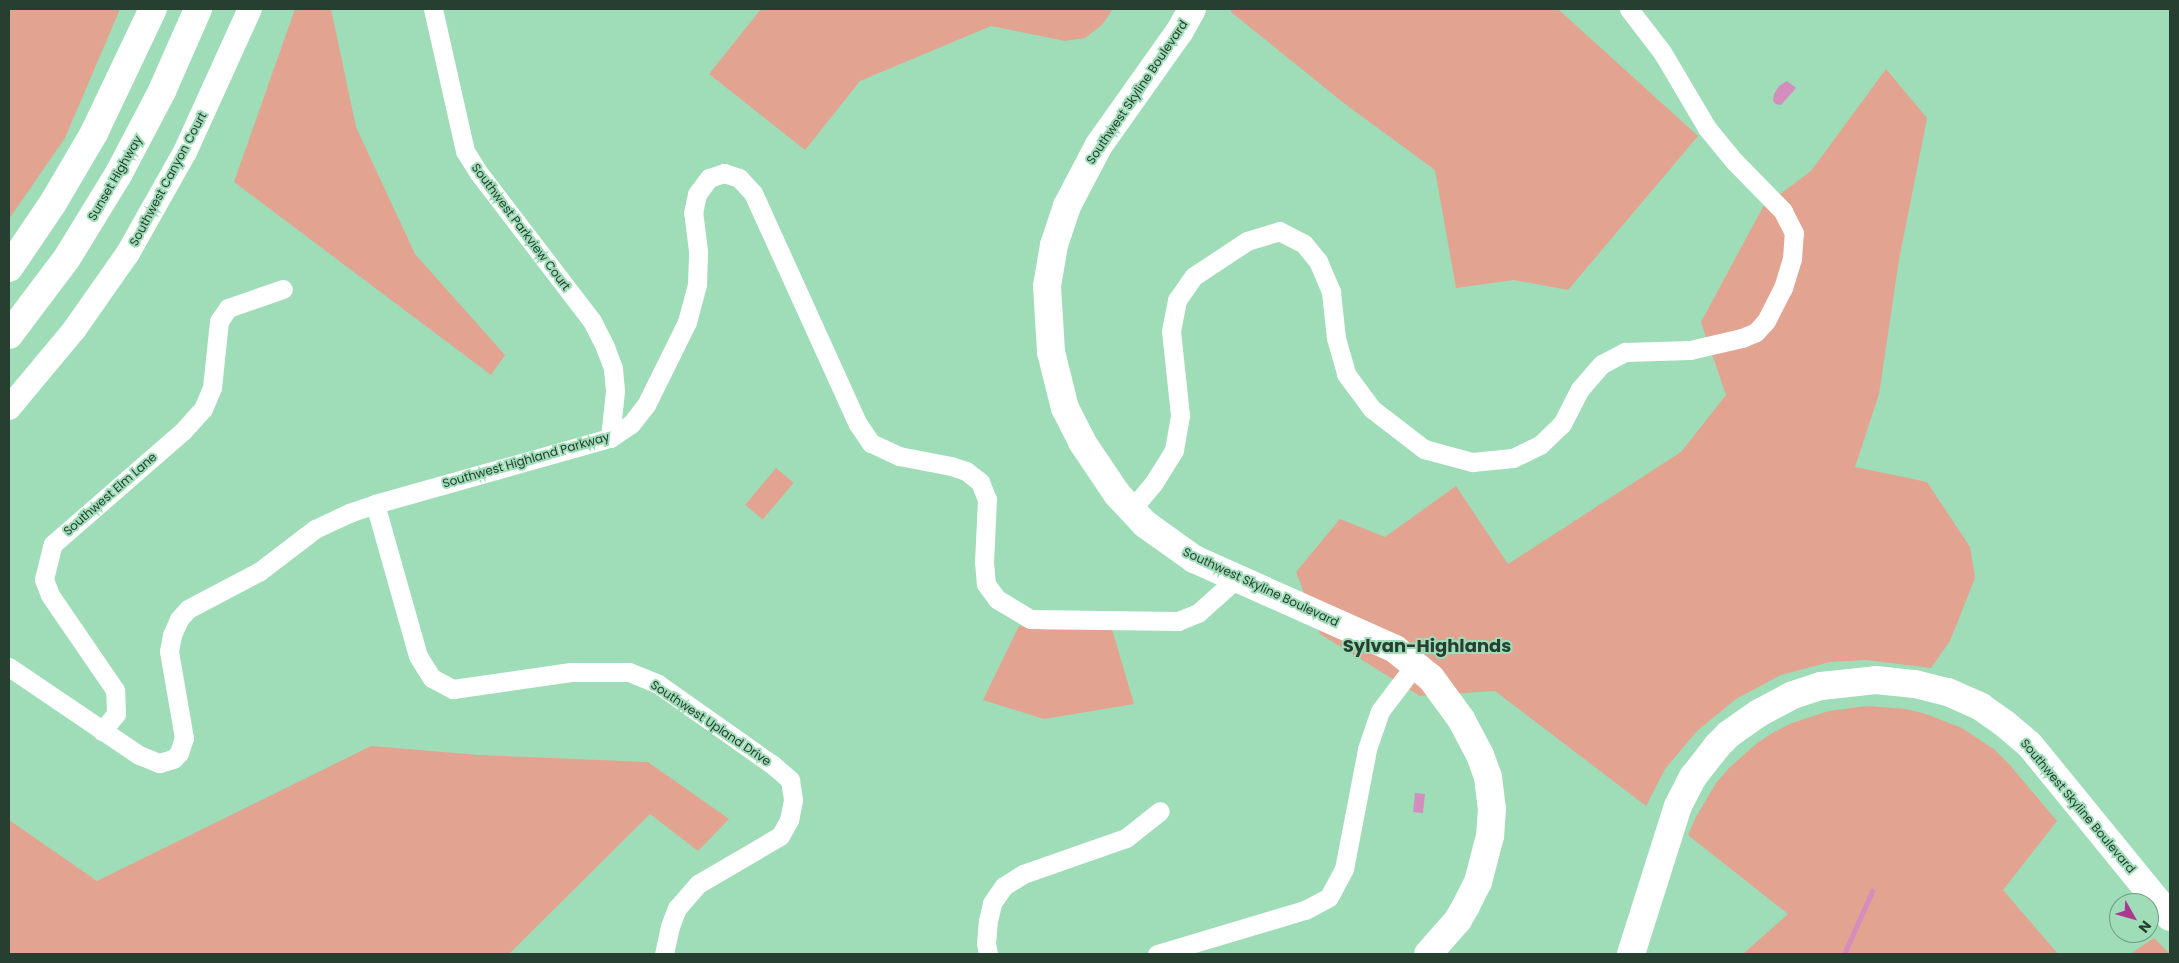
<!DOCTYPE html>
<html>
<head>
<meta charset="utf-8">
<style>
  body { margin:0 }
  #map { position:relative; width:2179px; height:963px; overflow:hidden; background:#9fdcb8; font-family:Poppins,sans-serif }
  div>[style] { position:absolute }
  .green>* { inset:0; background:#e2a491; transform-origin:0 0 }
  .water>* { inset:0; background:#d38ebe; transform-origin:0 0 }
  .stream>* { height:5px; margin:-2.5px; padding:0 2.5px; transform-origin:2.5px; border-radius:2.5px; background:#d38ebe }
  .minor>* { height:19px; margin:-9.5px; padding:0 9.5px; transform-origin:9.5px; border-radius:9.5px; background:#fff }
  .tertiary>* { height:24px; margin:-12px; padding:0 12px; transform-origin:12px; border-radius:12px; background:#fff }
  .secondary>* { height:28px; margin:-14px; padding:0 14px; transform-origin:14px; border-radius:14px; background:#fff }
  .motorway>* { height:28px; margin:-14px; padding:0 14px; transform-origin:14px; border-radius:14px; background:#fff }
  span { translate:-50% -50%; white-space:nowrap; text-align:center; line-height:1.15; -webkit-text-stroke:4px #9fdcb8; paint-order:stroke }
  .street-label { font-size:12px; color:#263f30 }
  .district-label { font-size:18px; color:#263f30; font-weight:700 }
  .frame { position:absolute; inset:0; border:10px solid #263f30; pointer-events:none }
  .north { position:absolute; left:2109px; top:893px; width:50px; height:50px; box-sizing:border-box; background:#9fdcb8; border:1px solid #6f9d82; border-radius:50%; rotate:128deg; font-size:14px; font-weight:700; line-height:20px; text-align:center; color:#263f30 }
  .north::after { content:''; display:block; margin:auto; width:18px; height:22px; background:#ac3891; clip-path:polygon(50% 0,100% 100%,50% 72%,0 100%) }
</style>
</head>
<body>
<div id="map">
  <div class="green">
    <i style="clip-path:polygon(9px 9px,120px 9px,65px 138px,9px 219px)"></i>
    <i style="clip-path:polygon(295px 9px,331px 9px,356px 127px,415px 254px,505px 355px,491px 375px,234px 182px)"></i>
    <i style="clip-path:polygon(761px 9px,1113px 9px,1102px 25px,1085px 38px,1065px 41px,991px 26px,860px 81px,805px 150px,709px 74px)"></i>
    <i style="clip-path:polygon(1231px 9px,1558px 9px,1698px 136px,1568px 290px,1514px 280px,1456px 288px,1435px 170px,1345px 104px,1231px 12px)"></i>
    <i style="clip-path:polygon(1886px 69px,1927px 118px,1899px 260px,1879px 394px,1855px 467px,1927px 482px,1970px 547px,1975px 578px,1950px 641px,1931px 668px,1866px 660px,1830px 662px,1781px 675px,1736px 699px,1697px 731px,1665px 769px,1646px 806px,1495px 691px,1420px 696px,1320px 634px,1296px 572px,1340px 519px,1385px 537px,1456px 486px,1508px 564px,1681px 452px,1726px 395px,1701px 322px,1763px 207px,1811px 171px)"></i>
    <i style="left:776px;top:468px;width:23px;height:48px;rotate:40deg"></i>
    <i style="clip-path:polygon(1019px 626px,1046px 630px,1112px 629px,1134px 704px,1044px 719px,983px 700px)"></i>
    <i style="clip-path:polygon(1867px 706px,1906px 709px,1926px 714px,1962px 728px,1995px 750px,2009px 764px,2057px 821px,2003px 890px,2058px 954px,1743px 954px,1788px 914px,1688px 835px,1696px 817px,1716px 783px,1729px 768px,1757px 743px,1774px 732px,1792px 723px,1829px 711px)"></i>
    <i style="clip-path:polygon(371px 746px,479px 755px,648px 762px,729px 819px,698px 851px,650px 814px,509px 954px,9px 954px,9px 820px,97px 881px)"></i>
    <i style="clip-path:polygon(2154px 938px,2170px 954px,2130px 954px)"></i>
  </div>
  <div class="water">
    <i style="clip-path:polygon(1787px 81px,1796px 88px,1781px 105px,1776px 104px,1773px 101px,1774px 94px,1779px 86px)"></i>
    <i style="left:1415px;top:793px;width:10px;height:19px;rotate:6deg"></i>
  </div>
  <div class="stream">
    <i style="left:1844px;top:954px;width:69px;rotate:-66deg"></i>
  </div>
  <div class="minor">
    <i style="left:433px;top:9px;width:146px;rotate:77.3deg"></i>
    <i style="left:465px;top:151px;width:25px;rotate:58deg"></i>
    <i style="left:478px;top:172px;width:188px;rotate:52.6deg"></i>
    <i style="left:592px;top:321px;width:29px;rotate:63deg"></i>
    <i style="left:605px;top:347px;width:22px;rotate:69deg"></i>
    <i style="left:613px;top:368px;width:23px;rotate:85deg"></i>
    <i style="left:615px;top:391px;width:47px;rotate:96.1deg"></i>
    <i style="left:375px;top:504px;width:158px;rotate:74.2deg"></i>
    <i style="left:418px;top:656px;width:26px;rotate:58deg"></i>
    <i style="left:432px;top:678px;width:24px;rotate:28deg"></i>
    <i style="left:453px;top:689px;width:119px;rotate:-8.2deg"></i>
    <i style="left:571px;top:672px;width:58px"></i>
    <i style="left:629px;top:672px;width:31px;rotate:22deg"></i>
    <i style="left:658px;top:684px;width:141px;rotate:35.2deg"></i>
    <i style="left:773px;top:765px;width:23px;rotate:41deg"></i>
    <i style="left:790px;top:780px;width:20px;rotate:81deg"></i>
    <i style="left:793px;top:800px;width:20px;rotate:101deg"></i>
    <i style="left:789px;top:820px;width:18px;rotate:119deg"></i>
    <i style="left:780px;top:836px;width:95px;rotate:149.7deg"></i>
    <i style="left:698px;top:884px;width:32px;rotate:131deg"></i>
    <i style="left:677px;top:908px;width:19px;rotate:111deg"></i>
    <i style="left:670px;top:926px;width:29px;rotate:102deg"></i>
    <i style="left:1131px;top:510px;width:34px;rotate:-50deg"></i>
    <i style="left:1153px;top:484px;width:40px;rotate:-58deg"></i>
    <i style="left:1174px;top:450px;width:36px;rotate:-80deg"></i>
    <i style="left:1180px;top:415px;width:84px;rotate:-96.1deg"></i>
    <i style="left:1171px;top:331px;width:32px;rotate:-79deg"></i>
    <i style="left:1177px;top:300px;width:29px;rotate:-55deg"></i>
    <i style="left:1194px;top:276px;width:64px;rotate:-33.4deg"></i>
    <i style="left:1247px;top:241px;width:34px;rotate:-17deg"></i>
    <i style="left:1279px;top:231px;width:28px;rotate:27deg"></i>
    <i style="left:1304px;top:244px;width:22px;rotate:51deg"></i>
    <i style="left:1318px;top:261px;width:34px;rotate:67deg"></i>
    <i style="left:1331px;top:292px;width:46px;rotate:83.8deg"></i>
    <i style="left:1336px;top:338px;width:37px;rotate:74deg"></i>
    <i style="left:1346px;top:374px;width:44px;rotate:53.4deg"></i>
    <i style="left:1372px;top:409px;width:66px;rotate:37.6deg"></i>
    <i style="left:1424px;top:449px;width:50px;rotate:15.2deg"></i>
    <i style="left:1472px;top:462px;width:41px;rotate:-5.6deg"></i>
    <i style="left:1513px;top:458px;width:30px;rotate:-26deg"></i>
    <i style="left:1540px;top:445px;width:30px;rotate:-44deg"></i>
    <i style="left:1562px;top:424px;width:39px;rotate:-63deg"></i>
    <i style="left:1580px;top:389px;width:33px;rotate:-49deg"></i>
    <i style="left:1602px;top:364px;width:26px;rotate:-28deg"></i>
    <i style="left:1625px;top:352px;width:65px;rotate:-1.8deg"></i>
    <i style="left:1690px;top:350px;width:53px;rotate:-13deg"></i>
    <i style="left:1742px;top:338px;width:15px;rotate:-23deg"></i>
    <i style="left:1756px;top:332px;width:15px;rotate:-48deg"></i>
    <i style="left:1766px;top:321px;width:37px;rotate:-63deg"></i>
    <i style="left:1783px;top:288px;width:30px;rotate:-73deg"></i>
    <i style="left:1792px;top:259px;width:26px;rotate:-86deg"></i>
    <i style="left:1794px;top:233px;width:25px;rotate:-117deg"></i>
    <i style="left:1783px;top:211px;width:70px;rotate:-134.4deg"></i>
    <i style="left:1734px;top:161px;width:43px;rotate:-129.3deg"></i>
    <i style="left:1707px;top:128px;width:88px;rotate:-120.6deg"></i>
    <i style="left:1662px;top:52px;width:54px;rotate:-127.5deg"></i>
    <i style="left:9px;top:667px;width:157px;rotate:34.1deg"></i>
    <i style="left:139px;top:755px;width:22px;rotate:22deg"></i>
    <i style="left:159px;top:763px;width:15px;rotate:-16deg"></i>
    <i style="left:173px;top:759px;width:8px;rotate:-45deg"></i>
    <i style="left:179px;top:753px;width:16px;rotate:-72deg"></i>
    <i style="left:184px;top:738px;width:88px;rotate:-99.8deg"></i>
    <i style="left:169px;top:651px;width:16px;rotate:-79deg"></i>
    <i style="left:172px;top:635px;width:17px;rotate:-66deg"></i>
    <i style="left:179px;top:619px;width:13px;rotate:-48deg"></i>
    <i style="left:188px;top:609px;width:81px;rotate:-27.8deg"></i>
    <i style="left:260px;top:571px;width:69px;rotate:-37.4deg"></i>
    <i style="left:315px;top:529px;width:38px;rotate:-25deg"></i>
    <i style="left:349px;top:513px;width:28px;rotate:-19deg"></i>
    <i style="left:375px;top:504px;width:244px;rotate:-15.7deg"></i>
    <i style="left:610px;top:438px;width:25px;rotate:-34deg"></i>
    <i style="left:631px;top:424px;width:24px;rotate:-52deg"></i>
    <i style="left:646px;top:405px;width:93px;rotate:-63.7deg"></i>
    <i style="left:687px;top:322px;width:39px;rotate:-75deg"></i>
    <i style="left:697px;top:284px;width:33px;rotate:-88deg"></i>
    <i style="left:698px;top:251px;width:38px;rotate:-97deg"></i>
    <i style="left:693px;top:213px;width:19px;rotate:-78deg"></i>
    <i style="left:697px;top:194px;width:20px;rotate:-53deg"></i>
    <i style="left:709px;top:178px;width:16px;rotate:-18deg"></i>
    <i style="left:724px;top:173px;width:16px;rotate:18deg"></i>
    <i style="left:739px;top:178px;width:21px;rotate:47deg"></i>
    <i style="left:753px;top:193px;width:254px;rotate:65.6deg"></i>
    <i style="left:858px;top:424px;width:23px;rotate:56deg"></i>
    <i style="left:871px;top:443px;width:31px;rotate:25deg"></i>
    <i style="left:899px;top:456px;width:53px;rotate:10.9deg"></i>
    <i style="left:951px;top:466px;width:16px;rotate:18deg"></i>
    <i style="left:966px;top:471px;width:18px;rotate:38deg"></i>
    <i style="left:980px;top:482px;width:18px;rotate:68deg"></i>
    <i style="left:987px;top:499px;width:63px;rotate:92.7deg"></i>
    <i style="left:984px;top:562px;width:22px;rotate:85deg"></i>
    <i style="left:986px;top:584px;width:19px;rotate:54deg"></i>
    <i style="left:997px;top:599px;width:39px;rotate:31deg"></i>
    <i style="left:1030px;top:619px;width:148px;rotate:0.8deg"></i>
    <i style="left:1178px;top:621px;width:22px;rotate:-22deg"></i>
    <i style="left:1198px;top:613px;width:52px;rotate:-41.9deg"></i>
    <i style="left:102px;top:731px;width:22px;rotate:-51deg"></i>
    <i style="left:116px;top:714px;width:24px;rotate:-92deg"></i>
    <i style="left:115px;top:690px;width:115px;rotate:-124.4deg"></i>
    <i style="left:50px;top:595px;width:17px;rotate:-111deg"></i>
    <i style="left:44px;top:579px;width:36px;rotate:-76deg"></i>
    <i style="left:53px;top:544px;width:172px;rotate:-41deg"></i>
    <i style="left:183px;top:431px;width:30px;rotate:-48deg"></i>
    <i style="left:203px;top:409px;width:23px;rotate:-67deg"></i>
    <i style="left:212px;top:388px;width:67px;rotate:-84deg"></i>
    <i style="left:219px;top:321px;width:16px;rotate:-55deg"></i>
    <i style="left:228px;top:308px;width:58px;rotate:-19.1deg"></i>
    <i style="left:988px;top:954px;width:11px;rotate:-100deg"></i>
    <i style="left:986px;top:943px;width:22px;rotate:-85deg"></i>
    <i style="left:988px;top:921px;width:18px;rotate:-77deg"></i>
    <i style="left:992px;top:903px;width:21px;rotate:-55deg"></i>
    <i style="left:1004px;top:886px;width:22px;rotate:-32deg"></i>
    <i style="left:1023px;top:874px;width:109px;rotate:-19.3deg"></i>
    <i style="left:1126px;top:838px;width:43px;rotate:-38.5deg"></i>
    <i style="left:1157px;top:954px;width:154px;rotate:-16.6deg"></i>
    <i style="left:1305px;top:910px;width:27px;rotate:-28deg"></i>
    <i style="left:1329px;top:897px;width:32px;rotate:-62deg"></i>
    <i style="left:1344px;top:869px;width:122px;rotate:-79.1deg"></i>
    <i style="left:1367px;top:749px;width:40px;rotate:-71.1deg"></i>
    <i style="left:1380px;top:711px;width:58px;rotate:-52.7deg"></i>
  </div>
  <div class="tertiary">
    <i style="left:9px;top:408px;width:102px;rotate:-50.2deg"></i>
    <i style="left:74px;top:330px;width:94px;rotate:-55deg"></i>
    <i style="left:128px;top:253px;width:116px;rotate:-60.6deg"></i>
    <i style="left:185px;top:152px;width:157px;rotate:-65.6deg"></i>
  </div>
  <div class="secondary">
    <i style="left:1192px;top:9px;width:26px;rotate:119deg"></i>
    <i style="left:1179px;top:32px;width:138px;rotate:125.3deg"></i>
    <i style="left:1099px;top:145px;width:69px;rotate:117.7deg"></i>
    <i style="left:1067px;top:206px;width:41px;rotate:108.4deg"></i>
    <i style="left:1054px;top:245px;width:42px;rotate:99.7deg"></i>
    <i style="left:1047px;top:286px;width:66px;rotate:86.5deg"></i>
    <i style="left:1051px;top:352px;width:58px;rotate:76deg"></i>
    <i style="left:1065px;top:408px;width:38px;rotate:63deg"></i>
    <i style="left:1082px;top:442px;width:63px;rotate:56.1deg"></i>
    <i style="left:1117px;top:494px;width:41px;rotate:47deg"></i>
    <i style="left:1145px;top:524px;width:60px;rotate:35.5deg"></i>
    <i style="left:1194px;top:559px;width:220px;rotate:24.1deg"></i>
    <i style="left:1395px;top:649px;width:46px;rotate:38.9deg"></i>
    <i style="left:1431px;top:678px;width:51px;rotate:53.8deg"></i>
    <i style="left:1461px;top:719px;width:41px;rotate:62.2deg"></i>
    <i style="left:1480px;top:755px;width:23px;rotate:70deg"></i>
    <i style="left:1488px;top:777px;width:32px;rotate:83deg"></i>
    <i style="left:1492px;top:809px;width:27px;rotate:94deg"></i>
    <i style="left:1490px;top:836px;width:48px;rotate:104.6deg"></i>
    <i style="left:1478px;top:882px;width:27px;rotate:117deg"></i>
    <i style="left:1466px;top:906px;width:16px;rotate:120deg"></i>
    <i style="left:1458px;top:920px;width:45px;rotate:131.4deg"></i>
    <i style="left:1631px;top:954px;width:155px;rotate:-72.4deg"></i>
    <i style="left:1678px;top:806px;width:33px;rotate:-63deg"></i>
    <i style="left:1693px;top:777px;width:39px;rotate:-52deg"></i>
    <i style="left:1717px;top:746px;width:17px;rotate:-45deg"></i>
    <i style="left:1729px;top:734px;width:37px;rotate:-35deg"></i>
    <i style="left:1759px;top:713px;width:38px;rotate:-28deg"></i>
    <i style="left:1793px;top:695px;width:29px;rotate:-18deg"></i>
    <i style="left:1821px;top:686px;width:55px;rotate:-6.2deg"></i>
    <i style="left:1876px;top:680px;width:39px;rotate:6deg"></i>
    <i style="left:1915px;top:684px;width:34px;rotate:14deg"></i>
    <i style="left:1948px;top:692px;width:36px;rotate:24deg"></i>
    <i style="left:1981px;top:707px;width:29px;rotate:35deg"></i>
    <i style="left:2005px;top:724px;width:31px;rotate:40deg"></i>
    <i style="left:2029px;top:744px;width:223px;rotate:50.8deg"></i>
  </div>
  <div class="motorway">
    <i style="left:9px;top:268px;width:78px;rotate:-55.9deg"></i>
    <i style="left:53px;top:203px;width:81px;rotate:-59.6deg"></i>
    <i style="left:94px;top:133px;width:137px;rotate:-64.6deg"></i>
    <i style="left:9px;top:335px;width:96px;rotate:-53deg"></i>
    <i style="left:67px;top:258px;width:100px;rotate:-58.5deg"></i>
    <i style="left:119px;top:173px;width:93px;rotate:-62.3deg"></i>
    <i style="left:162px;top:91px;width:90px;rotate:-66.3deg"></i>
  </div>
  <div class="street-label">
    <span style="left:1137px;top:92px;rotate:-56deg">Southwest Skyline Boulevard</span>
    <span style="left:115px;top:178px;rotate:-60deg">Sunset Highway</span>
    <span style="left:168px;top:179px;rotate:-62deg">Southwest Canyon Court</span>
    <span style="left:521px;top:227px;rotate:53deg">Southwest Parkview Court</span>
    <span style="left:526px;top:460px;rotate:-16deg">Southwest Highland Parkway</span>
    <span style="left:110px;top:494px;rotate:-41deg">Southwest Elm Lane</span>
    <span style="left:1261px;top:587px;rotate:25deg">Southwest Skyline Boulevard</span>
    <span style="left:711px;top:723px;rotate:34deg">Southwest Upland Drive</span>
    <span style="left:2078px;top:806px;rotate:50deg">Southwest Skyline Boulevard</span>
  </div>
  <div class="district-label">
    <span style="left:1427px;top:646px">Sylvan-Highlands</span>
  </div>
  <div class="frame"></div>
  <div class="north">N</div>
</div>
</body>
</html>
